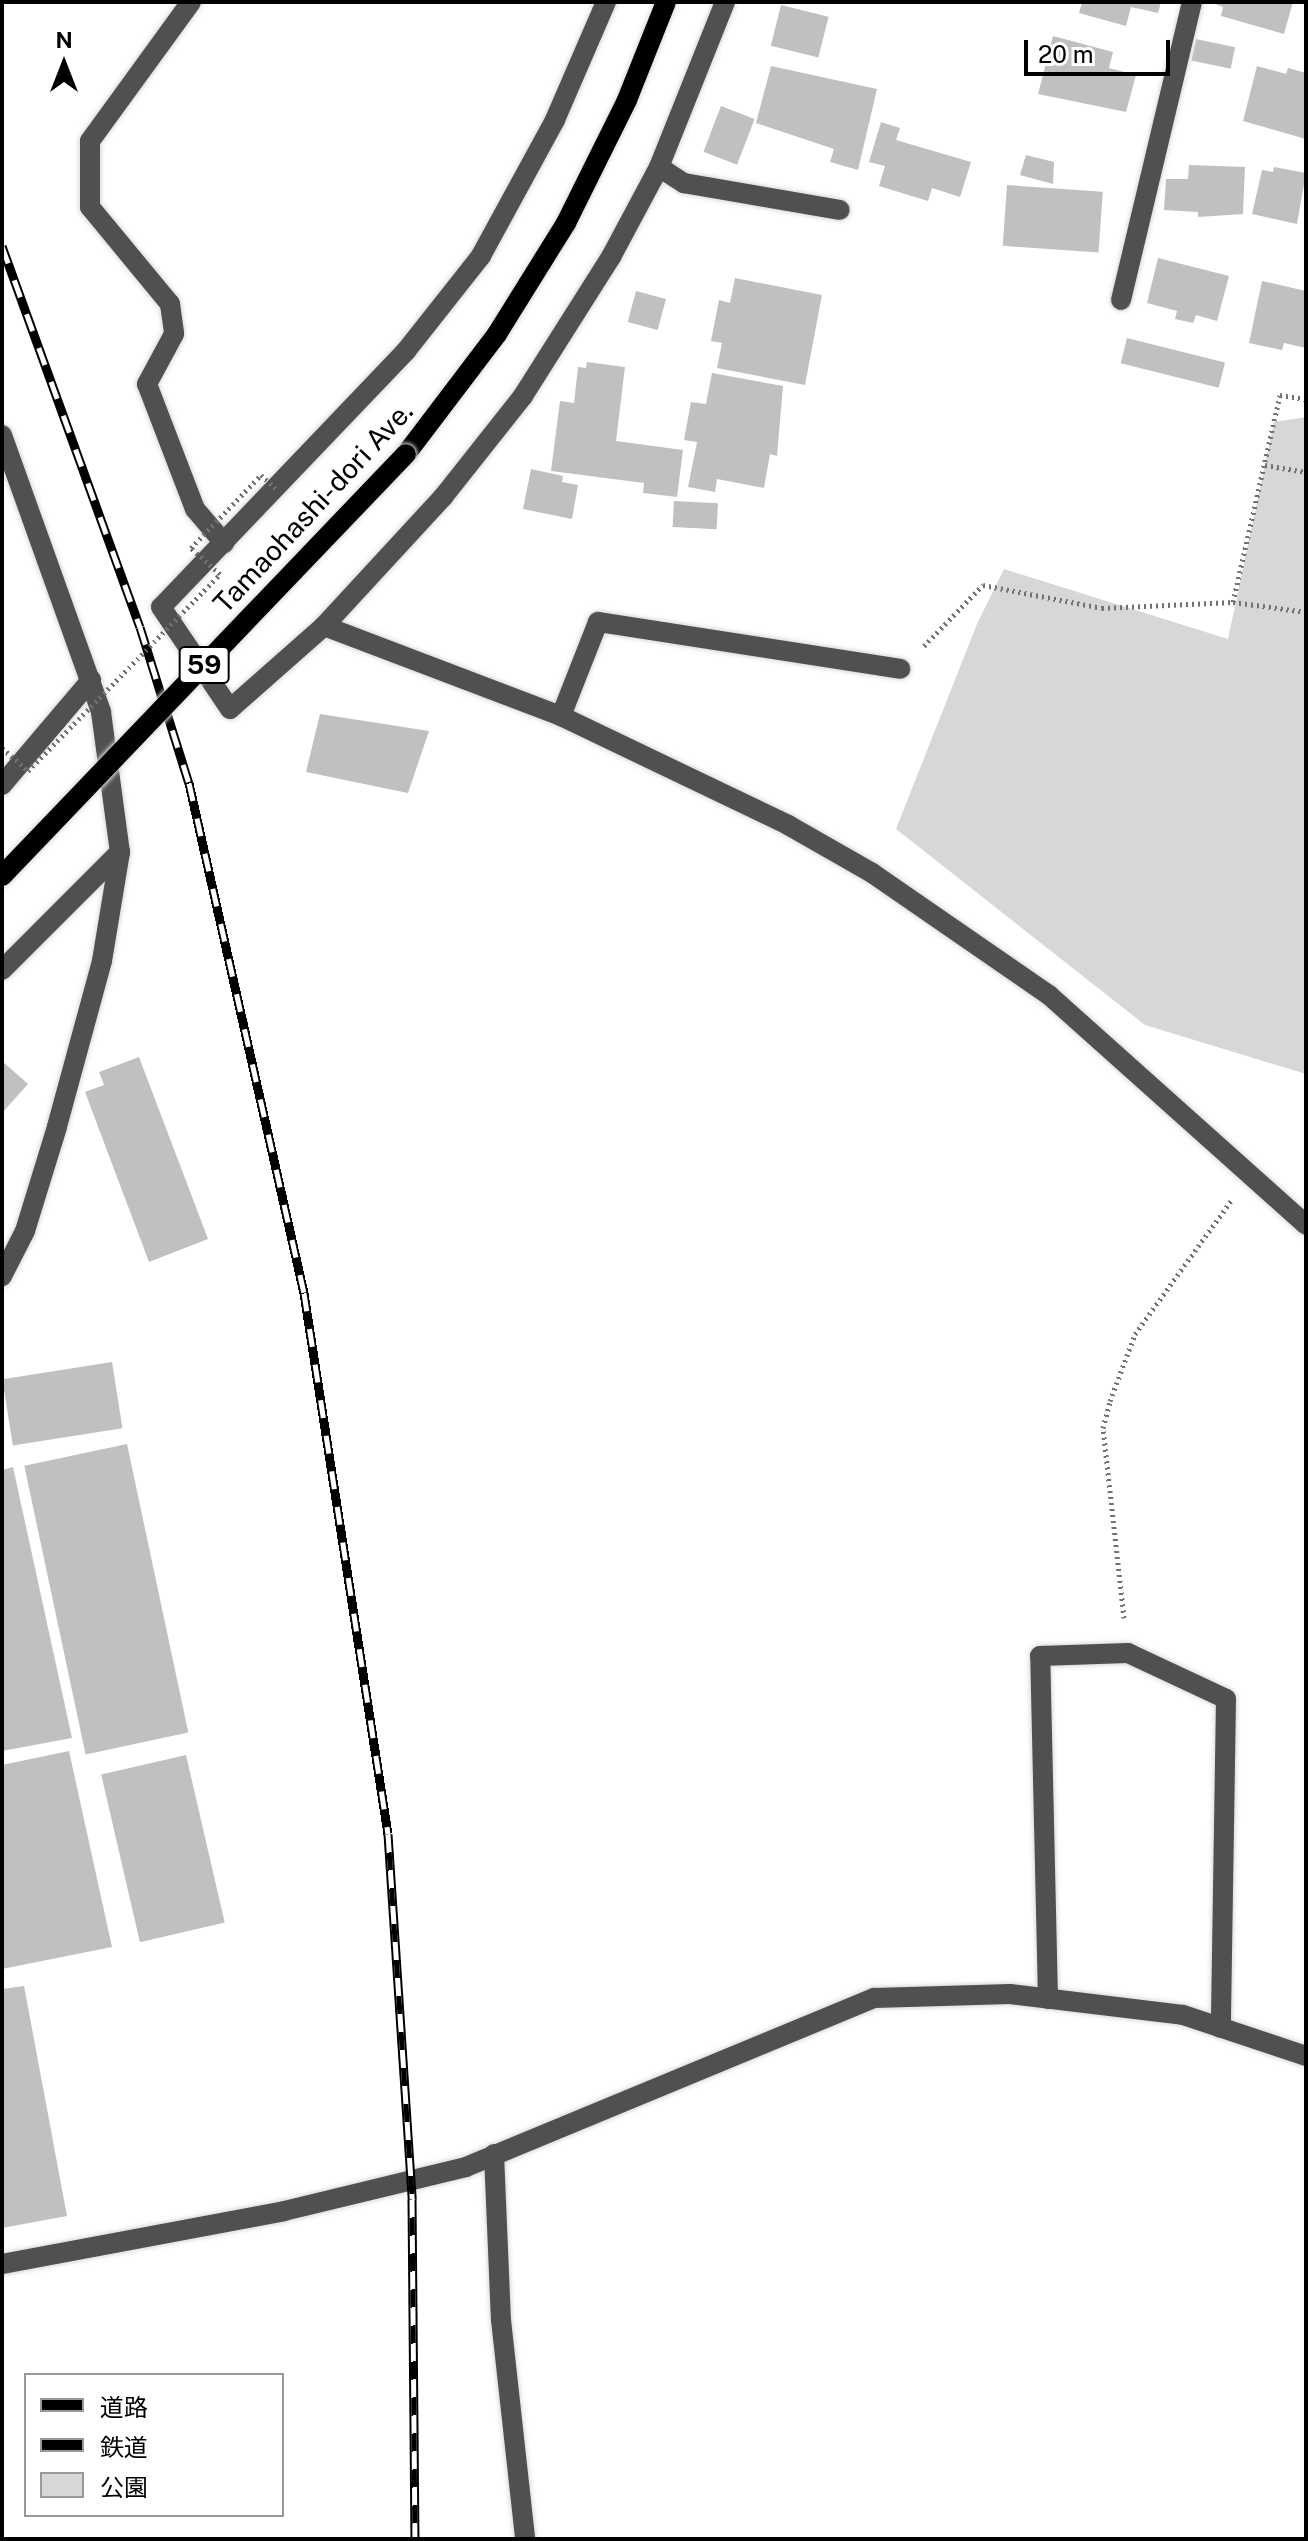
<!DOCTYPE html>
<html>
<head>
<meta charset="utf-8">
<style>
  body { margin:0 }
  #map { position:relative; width:1308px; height:2541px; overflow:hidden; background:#fff; font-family:"Public Sans","Noto Sans JP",sans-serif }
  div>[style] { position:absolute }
  .green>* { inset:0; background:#d7d7d7 }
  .building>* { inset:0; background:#c0c0c0; transform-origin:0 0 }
  .path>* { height:5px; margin-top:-2.5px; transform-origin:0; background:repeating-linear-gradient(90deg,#727272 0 2px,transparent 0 6px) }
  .roads { filter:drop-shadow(0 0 2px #dbdbdb) drop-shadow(0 0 2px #dbdbdb) }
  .minor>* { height:20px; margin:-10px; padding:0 10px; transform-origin:10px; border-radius:10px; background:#505050 }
  .major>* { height:20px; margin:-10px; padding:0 10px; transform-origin:10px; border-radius:10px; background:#000 }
  .rail>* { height:9px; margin-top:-4.5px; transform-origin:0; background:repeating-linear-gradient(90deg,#fff 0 18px,#000 0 36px); box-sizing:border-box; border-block:2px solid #000 }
  .path-bridge>* { height:5px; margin-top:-2.5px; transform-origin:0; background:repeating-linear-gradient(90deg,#727272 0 2px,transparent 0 6px) }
  .bridges { filter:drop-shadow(0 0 2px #dbdbdb) drop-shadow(0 0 2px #dbdbdb) }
  .major-bridge>* { height:20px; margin:-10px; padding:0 10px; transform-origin:10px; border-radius:10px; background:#000 }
  span { translate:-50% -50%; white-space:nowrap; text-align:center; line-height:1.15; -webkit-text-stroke:6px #fff; paint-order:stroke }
  .shield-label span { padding:2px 6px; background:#fff; border:2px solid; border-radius:6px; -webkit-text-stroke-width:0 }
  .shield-label { font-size:26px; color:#000; font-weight:700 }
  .street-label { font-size:28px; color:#000 }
  .frame { position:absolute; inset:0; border:4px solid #000; pointer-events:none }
  .legend { position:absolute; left:24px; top:2373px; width:260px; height:144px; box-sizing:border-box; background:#fff; border:2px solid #999; margin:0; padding:10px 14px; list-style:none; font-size:24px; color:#000 }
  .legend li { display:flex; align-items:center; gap:16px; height:40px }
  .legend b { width:40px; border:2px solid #999 }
  .north { position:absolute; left:24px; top:24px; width:80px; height:80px; -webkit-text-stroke:6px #fff; paint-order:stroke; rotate:0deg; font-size:22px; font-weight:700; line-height:32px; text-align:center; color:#000 }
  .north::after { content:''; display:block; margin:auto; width:28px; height:36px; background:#000; clip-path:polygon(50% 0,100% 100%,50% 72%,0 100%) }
  .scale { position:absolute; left:1024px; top:40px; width:146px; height:36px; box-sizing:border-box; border:4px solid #000; border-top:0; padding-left:10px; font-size:24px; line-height:28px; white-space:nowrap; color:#000; -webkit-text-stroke:6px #fff; paint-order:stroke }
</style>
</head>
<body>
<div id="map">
  <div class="green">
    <i style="clip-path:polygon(1306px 417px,1306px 1074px,1145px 1025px,896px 829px,977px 624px,1004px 569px,1228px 639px,1274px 422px)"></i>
  </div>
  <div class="building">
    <i style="clip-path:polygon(1082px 2px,1161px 2px,1158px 13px,1131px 7px,1126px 26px,1079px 13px)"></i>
    <i style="clip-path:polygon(1210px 2px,1293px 2px,1284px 34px,1221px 16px,1223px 7px)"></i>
    <i style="left:781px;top:5px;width:49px;height:42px;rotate:14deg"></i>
    <i style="clip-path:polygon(1053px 36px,1113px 52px,1109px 68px,1136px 75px,1126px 112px,1038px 94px)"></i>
    <i style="left:1196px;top:39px;width:40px;height:22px;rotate:12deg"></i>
    <i style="clip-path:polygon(771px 66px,877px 89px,858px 170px,830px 162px,834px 149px,756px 123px)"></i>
    <i style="clip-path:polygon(1257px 66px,1286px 74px,1288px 68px,1306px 73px,1306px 139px,1243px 121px)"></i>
    <i style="left:721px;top:106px;width:36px;height:49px;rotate:21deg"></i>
    <i style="clip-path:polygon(881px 122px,900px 128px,896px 140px,971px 162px,960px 197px,932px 188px,928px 201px,879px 186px,885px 166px,869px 162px)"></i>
    <i style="clip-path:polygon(1026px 155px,1054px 162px,1053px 184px,1020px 175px)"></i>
    <i style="clip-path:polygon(1189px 165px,1245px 167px,1243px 214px,1198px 217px,1198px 212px,1164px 210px,1166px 179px,1188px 179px)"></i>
    <i style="clip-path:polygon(1274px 167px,1306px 173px,1297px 224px,1252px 214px,1262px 170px,1273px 172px)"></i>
    <i style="left:1007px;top:185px;width:96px;height:61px;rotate:4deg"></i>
    <i style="clip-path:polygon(1158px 258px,1229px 276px,1217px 321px,1196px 315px,1193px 323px,1175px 319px,1177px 311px,1147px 303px)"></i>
    <i style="clip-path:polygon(735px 278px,822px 295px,805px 385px,717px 368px,722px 343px,711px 341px,719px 300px,730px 303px)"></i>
    <i style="clip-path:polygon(1262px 281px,1306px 291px,1306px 348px,1284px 343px,1282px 350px,1249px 343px)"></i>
    <i style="left:636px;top:291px;width:31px;height:32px;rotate:15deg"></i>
    <i style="left:1127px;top:338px;width:101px;height:26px;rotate:14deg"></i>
    <i style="clip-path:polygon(587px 362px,625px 367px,616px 441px,683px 450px,677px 497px,643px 493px,644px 483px,551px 471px,560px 401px,574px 403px,578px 367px,586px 368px)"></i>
    <i style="clip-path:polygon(712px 373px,783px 386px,777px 456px,770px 454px,764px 488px,717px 479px,715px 492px,688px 487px,697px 442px,684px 440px,691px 402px,706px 404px)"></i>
    <i style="clip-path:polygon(531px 469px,563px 476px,562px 482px,578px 485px,572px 519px,523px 509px)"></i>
    <i style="left:674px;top:501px;width:44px;height:26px;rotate:3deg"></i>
    <i style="clip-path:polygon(320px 714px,429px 731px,408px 793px,306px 772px)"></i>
    <i style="clip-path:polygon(139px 1057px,208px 1239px,149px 1262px,85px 1092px,104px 1085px,99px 1072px)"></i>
    <i style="clip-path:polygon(2px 1061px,28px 1084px,2px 1113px)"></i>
    <i style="left:112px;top:1362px;width:67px;height:111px;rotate:81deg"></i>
    <i style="left:127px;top:1444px;width:295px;height:105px;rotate:78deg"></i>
    <i style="clip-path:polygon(13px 1467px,72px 1738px,2px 1751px,2px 1470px)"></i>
    <i style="clip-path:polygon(69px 1751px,112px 1947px,2px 1969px,2px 1765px)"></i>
    <i style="left:186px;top:1755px;width:172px;height:87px;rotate:77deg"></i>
    <i style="clip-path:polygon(24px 1986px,67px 2216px,2px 2228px,2px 1989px)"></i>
  </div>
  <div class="path">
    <i style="left:1265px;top:465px;width:42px;rotate:9.7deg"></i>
    <i style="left:1233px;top:602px;width:74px;rotate:7.8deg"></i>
    <i style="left:924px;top:646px;width:85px;rotate:-46deg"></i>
    <i style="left:983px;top:585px;width:121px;rotate:10.9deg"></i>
    <i style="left:1102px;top:608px;width:131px;rotate:-2.6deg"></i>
    <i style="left:1233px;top:602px;width:212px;rotate:-77.2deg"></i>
    <i style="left:1280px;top:395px;width:26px;rotate:9deg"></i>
    <i style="left:1124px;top:1618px;width:191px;rotate:-96.3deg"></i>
    <i style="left:1103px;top:1428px;width:28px;rotate:-75deg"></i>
    <i style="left:1110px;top:1401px;width:72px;rotate:-69.5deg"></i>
    <i style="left:1135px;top:1334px;width:164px;rotate:-54.2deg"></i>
  </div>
  <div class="roads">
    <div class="minor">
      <i style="left:191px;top:2px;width:172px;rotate:126deg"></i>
      <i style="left:90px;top:141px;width:66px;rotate:90deg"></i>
      <i style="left:90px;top:207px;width:126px;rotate:50.5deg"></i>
      <i style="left:170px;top:304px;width:30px;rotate:82deg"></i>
      <i style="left:174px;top:334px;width:57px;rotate:118.4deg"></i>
      <i style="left:147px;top:384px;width:134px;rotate:69deg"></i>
      <i style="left:195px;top:509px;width:45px;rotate:49.5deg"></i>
      <i style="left:606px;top:2px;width:129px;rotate:113.4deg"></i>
      <i style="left:555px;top:120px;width:155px;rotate:118.6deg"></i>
      <i style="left:481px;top:256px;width:121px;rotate:128.3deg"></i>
      <i style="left:406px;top:351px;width:354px;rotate:133.7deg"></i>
      <i style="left:161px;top:607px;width:123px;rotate:55.9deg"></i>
      <i style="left:230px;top:709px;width:125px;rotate:-41.4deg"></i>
      <i style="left:324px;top:626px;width:176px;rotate:-47.3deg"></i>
      <i style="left:443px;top:497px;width:129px;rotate:-51.6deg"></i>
      <i style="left:523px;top:396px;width:165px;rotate:-57.7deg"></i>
      <i style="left:611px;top:257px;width:102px;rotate:-61.9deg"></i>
      <i style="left:659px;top:167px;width:178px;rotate:-68.2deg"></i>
      <i style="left:659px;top:167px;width:30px;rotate:33deg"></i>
      <i style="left:684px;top:183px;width:158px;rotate:9.8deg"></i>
      <i style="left:1121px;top:300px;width:306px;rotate:-76.6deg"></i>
      <i style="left:2px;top:435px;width:294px;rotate:70.3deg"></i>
      <i style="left:101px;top:712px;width:141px;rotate:82.3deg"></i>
      <i style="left:120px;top:852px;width:110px;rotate:99.4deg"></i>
      <i style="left:102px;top:961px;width:172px;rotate:105.2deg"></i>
      <i style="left:57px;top:1127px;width:109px;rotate:107.1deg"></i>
      <i style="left:25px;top:1231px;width:51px;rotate:117.1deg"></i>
      <i style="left:324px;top:626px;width:254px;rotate:20.8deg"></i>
      <i style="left:561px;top:716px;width:252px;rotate:25.6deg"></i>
      <i style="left:788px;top:825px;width:97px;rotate:29.7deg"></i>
      <i style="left:872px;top:873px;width:215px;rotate:34.6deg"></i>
      <i style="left:1049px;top:995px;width:345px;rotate:41.8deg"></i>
      <i style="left:561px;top:716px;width:101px;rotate:-68.5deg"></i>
      <i style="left:598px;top:622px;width:306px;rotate:8.8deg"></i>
      <i style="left:2px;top:785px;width:138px;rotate:-49.7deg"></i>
      <i style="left:2px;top:970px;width:167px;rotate:-45deg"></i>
      <i style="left:1048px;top:1999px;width:343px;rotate:-91.3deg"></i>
      <i style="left:1040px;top:1656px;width:88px;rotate:-2deg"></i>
      <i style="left:1128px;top:1653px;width:108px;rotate:25.1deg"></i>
      <i style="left:1226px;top:1699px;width:329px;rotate:90.9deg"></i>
      <i style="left:494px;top:2154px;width:166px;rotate:87.6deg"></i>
      <i style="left:501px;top:2320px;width:220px;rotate:83.7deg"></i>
      <i style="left:2px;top:2264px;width:287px;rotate:-10.6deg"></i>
      <i style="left:284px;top:2211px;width:187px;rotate:-13.6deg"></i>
      <i style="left:466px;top:2167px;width:442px;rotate:-22.5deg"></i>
      <i style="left:874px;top:1998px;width:136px;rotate:-1.7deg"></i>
      <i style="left:1010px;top:1994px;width:174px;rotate:6.9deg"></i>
      <i style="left:1183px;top:2015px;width:130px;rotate:18.4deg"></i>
    </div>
    <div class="major">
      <i style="left:406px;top:454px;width:151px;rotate:-52.8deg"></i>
      <i style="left:497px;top:334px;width:131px;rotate:-58.1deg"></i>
      <i style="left:566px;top:223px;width:137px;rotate:-63.6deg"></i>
      <i style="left:627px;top:100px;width:105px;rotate:-68.3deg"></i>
    </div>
  </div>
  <div class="rail">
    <i style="left:2px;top:246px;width:405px;rotate:70.1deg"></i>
    <i style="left:140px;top:627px;width:164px;rotate:72.6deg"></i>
    <i style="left:189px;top:783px;width:523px;rotate:77.29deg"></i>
    <i style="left:304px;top:1293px;width:547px;rotate:81.17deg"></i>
    <i style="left:388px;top:1834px;width:366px;rotate:86.2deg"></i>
    <i style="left:412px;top:2199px;width:340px;rotate:89.5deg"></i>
  </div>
  <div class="path-bridge">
    <i style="left:2px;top:748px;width:35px;rotate:41deg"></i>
    <i style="left:28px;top:771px;width:275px;rotate:-45.7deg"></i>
    <i style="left:220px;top:574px;width:39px;rotate:-138deg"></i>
    <i style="left:191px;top:548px;width:101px;rotate:-46.2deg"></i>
    <i style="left:261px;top:475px;width:22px;rotate:43deg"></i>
  </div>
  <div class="bridges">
    <div class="major-bridge">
      <i style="left:2px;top:876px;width:584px;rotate:-46.25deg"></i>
    </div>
  </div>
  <div class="shield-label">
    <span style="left:204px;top:665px">59</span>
  </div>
  <div class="street-label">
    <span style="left:313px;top:507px;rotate:-47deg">Tamaohashi-dori Ave.</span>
  </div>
  <div class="frame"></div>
  <ul class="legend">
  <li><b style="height:10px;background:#000"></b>道路</li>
  <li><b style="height:10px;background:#000"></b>鉄道</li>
  <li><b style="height:22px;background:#d7d7d7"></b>公園</li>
  </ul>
  <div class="north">N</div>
  <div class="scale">20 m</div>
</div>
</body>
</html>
